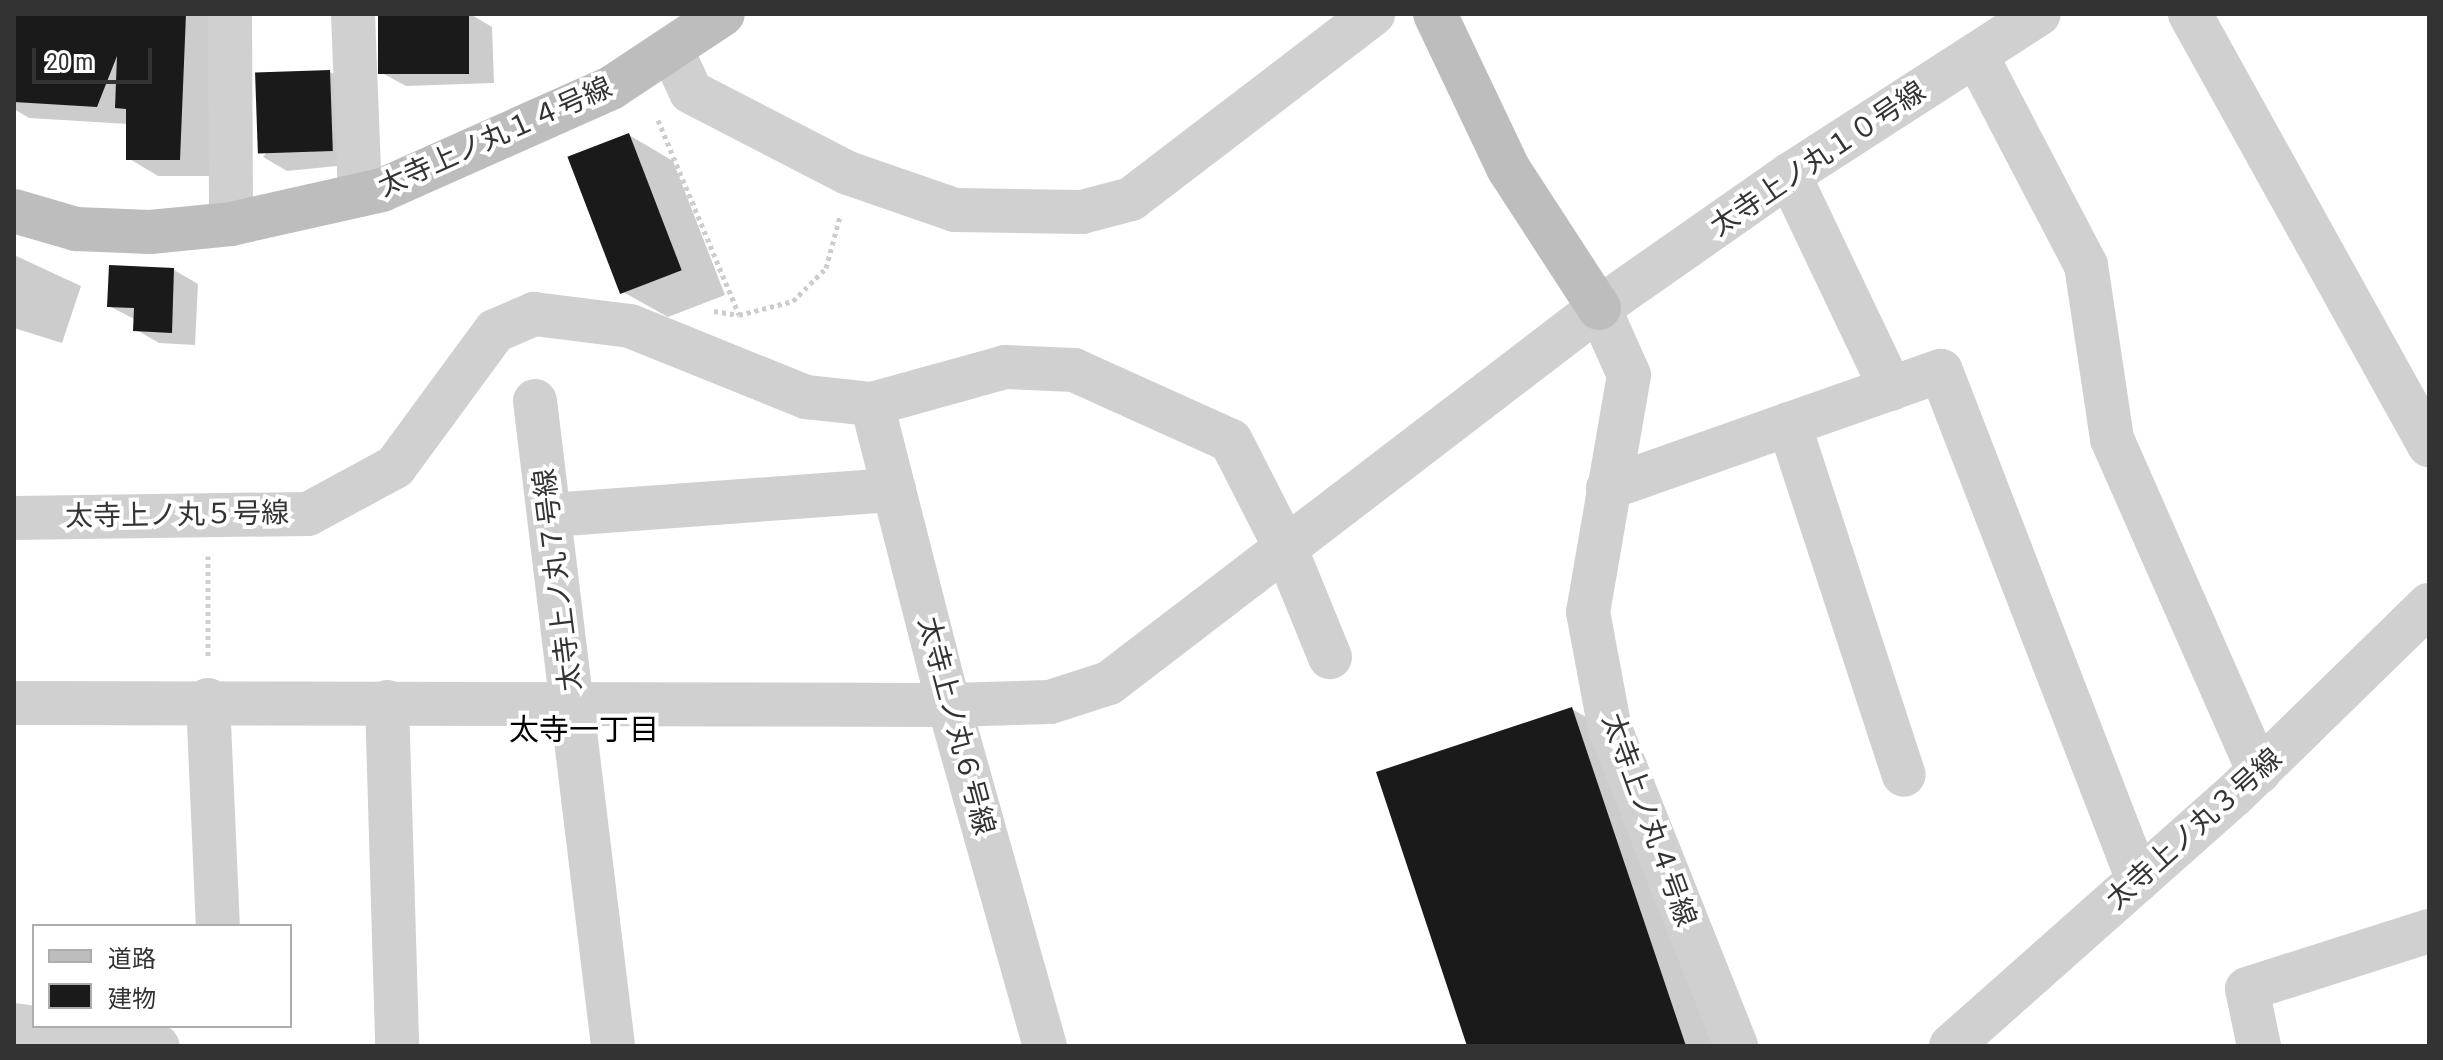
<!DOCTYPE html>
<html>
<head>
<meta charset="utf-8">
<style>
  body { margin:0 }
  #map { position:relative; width:2443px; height:1060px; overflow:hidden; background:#fff; font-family:"Roboto Condensed","Noto Sans JP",sans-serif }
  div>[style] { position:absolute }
  .shadow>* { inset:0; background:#0003 }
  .building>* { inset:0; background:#1a1a1a; transform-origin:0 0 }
  .path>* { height:5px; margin-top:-2.5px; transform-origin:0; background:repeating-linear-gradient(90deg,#cdcdcd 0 4px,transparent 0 8px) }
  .street>* { height:44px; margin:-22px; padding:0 22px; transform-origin:22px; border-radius:22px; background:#d0d0d0 }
  .secondary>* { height:44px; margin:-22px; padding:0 22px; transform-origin:22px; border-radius:22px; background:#bdbdbd }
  span { translate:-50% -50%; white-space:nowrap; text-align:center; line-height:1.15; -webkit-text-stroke:8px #fff; paint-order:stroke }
  .street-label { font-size:28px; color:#333 }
  .neighbourhood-label { font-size:30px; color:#000 }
  .frame { position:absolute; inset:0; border:16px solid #333; pointer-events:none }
  .legend { position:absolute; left:32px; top:924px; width:260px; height:104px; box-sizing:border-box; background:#fff; border:2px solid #adadad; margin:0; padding:10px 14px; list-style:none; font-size:24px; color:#333 }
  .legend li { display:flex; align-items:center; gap:16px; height:40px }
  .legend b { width:40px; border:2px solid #adadad }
  .scale { position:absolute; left:32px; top:48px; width:120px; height:36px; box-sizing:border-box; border:4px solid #333; border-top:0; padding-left:10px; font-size:24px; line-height:28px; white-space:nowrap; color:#333; -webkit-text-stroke:6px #fff; paint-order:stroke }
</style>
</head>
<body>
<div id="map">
  <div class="shadow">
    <i style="clip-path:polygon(14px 14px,226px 14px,210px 176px,158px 176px,128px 158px,128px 124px,29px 118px,14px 109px)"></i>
    <i style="clip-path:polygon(442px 14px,470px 14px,492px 27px,494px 83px,406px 86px,382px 73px)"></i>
    <i style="clip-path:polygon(330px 72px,354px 86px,357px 164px,287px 171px,263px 157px)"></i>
    <i style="clip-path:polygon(629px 135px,673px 161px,725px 295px,668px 317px,623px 292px)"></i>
    <i style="clip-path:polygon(14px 255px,81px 286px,62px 343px,14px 328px)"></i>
    <i style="clip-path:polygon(174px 270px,198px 284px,195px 345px,159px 343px,135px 329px,136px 320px,109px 306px)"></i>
    <i style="clip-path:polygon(1572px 709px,1616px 734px,1721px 1046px,1469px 1046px)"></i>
  </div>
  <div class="building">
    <i style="clip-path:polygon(14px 14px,186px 14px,180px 160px,126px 160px,126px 109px,115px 108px,117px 56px,97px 107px,14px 102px)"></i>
    <i style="left:378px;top:14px;width:91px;height:60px"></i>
    <i style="left:330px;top:70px;width:81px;height:75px;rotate:88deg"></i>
    <i style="left:629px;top:133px;width:147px;height:66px;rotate:69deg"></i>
    <i style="clip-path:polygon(109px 265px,174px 268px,172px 333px,133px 331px,134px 308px,107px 307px)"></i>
    <i style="clip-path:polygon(1572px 707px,1686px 1046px,1467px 1046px,1376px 772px)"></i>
  </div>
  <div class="path">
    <i style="left:658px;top:120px;width:211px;rotate:67.4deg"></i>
    <i style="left:714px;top:311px;width:25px;rotate:9deg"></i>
    <i style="left:739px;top:315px;width:56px;rotate:-14.5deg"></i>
    <i style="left:793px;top:301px;width:47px;rotate:-45deg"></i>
    <i style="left:826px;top:268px;width:54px;rotate:-74.9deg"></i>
    <i style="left:208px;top:556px;width:102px;rotate:90deg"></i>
  </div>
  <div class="street">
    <i style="left:230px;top:14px;width:210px;rotate:89.7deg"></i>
    <i style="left:353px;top:14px;width:181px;rotate:87.8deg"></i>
    <i style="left:2190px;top:14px;width:493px;rotate:61deg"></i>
    <i style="left:671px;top:49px;width:47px;rotate:65.1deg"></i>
    <i style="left:691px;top:92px;width:177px;rotate:27.3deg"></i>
    <i style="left:848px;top:173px;width:113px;rotate:19.1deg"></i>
    <i style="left:955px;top:210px;width:127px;rotate:0.9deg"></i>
    <i style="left:1082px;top:212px;width:51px;rotate:-14.9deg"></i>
    <i style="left:1131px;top:199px;width:305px;rotate:-37.4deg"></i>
    <i style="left:1976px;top:55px;width:237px;rotate:62.4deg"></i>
    <i style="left:2086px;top:265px;width:176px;rotate:81.5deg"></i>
    <i style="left:2112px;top:439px;width:364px;rotate:66.2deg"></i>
    <i style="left:1789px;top:175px;width:237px;rotate:64.5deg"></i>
    <i style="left:1599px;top:308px;width:73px;rotate:65.9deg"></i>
    <i style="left:1629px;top:375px;width:241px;rotate:99.8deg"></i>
    <i style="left:1588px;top:612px;width:119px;rotate:79.4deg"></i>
    <i style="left:1610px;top:729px;width:341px;rotate:68.3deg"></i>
    <i style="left:535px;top:401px;width:650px;rotate:83.1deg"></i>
    <i style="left:872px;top:404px;width:311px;rotate:75.7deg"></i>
    <i style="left:949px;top:705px;width:354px;rotate:74.3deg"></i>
    <i style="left:1789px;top:424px;width:369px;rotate:71.9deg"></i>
    <i style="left:1608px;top:488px;width:353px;rotate:-19.4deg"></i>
    <i style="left:1941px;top:371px;width:546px;rotate:68.84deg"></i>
    <i style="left:551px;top:515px;width:344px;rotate:-4.2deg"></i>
    <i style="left:14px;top:518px;width:294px;rotate:-0.8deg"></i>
    <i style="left:308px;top:514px;width:99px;rotate:-28.4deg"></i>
    <i style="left:395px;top:467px;width:169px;rotate:-53.7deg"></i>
    <i style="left:495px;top:331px;width:43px;rotate:-23.6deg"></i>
    <i style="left:534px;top:314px;width:97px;rotate:7.1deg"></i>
    <i style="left:630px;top:326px;width:190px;rotate:22deg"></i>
    <i style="left:806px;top:397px;width:66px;rotate:6.1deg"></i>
    <i style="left:872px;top:404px;width:138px;rotate:-15.5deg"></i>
    <i style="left:1005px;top:367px;width:69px;rotate:2.5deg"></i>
    <i style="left:1074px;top:370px;width:172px;rotate:24.3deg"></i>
    <i style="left:1231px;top:441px;width:119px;rotate:63deg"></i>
    <i style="left:1285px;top:547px;width:119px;rotate:67.8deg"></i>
    <i style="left:208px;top:700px;width:226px;rotate:87.5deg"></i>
    <i style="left:387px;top:702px;width:342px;rotate:88.3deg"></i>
    <i style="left:14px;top:703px;width:935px;rotate:0.12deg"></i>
    <i style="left:949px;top:705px;width:101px;rotate:-1.7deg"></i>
    <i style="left:1050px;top:702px;width:62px;rotate:-17.9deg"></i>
    <i style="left:1109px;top:683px;width:617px;rotate:-37.43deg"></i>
    <i style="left:1599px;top:308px;width:232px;rotate:-35deg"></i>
    <i style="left:1789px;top:175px;width:297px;rotate:-32.8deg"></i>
    <i style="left:14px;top:1025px;width:145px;rotate:8.4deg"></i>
    <i style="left:1951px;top:1046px;width:377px;rotate:-41.6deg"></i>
    <i style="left:2233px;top:796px;width:274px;rotate:-44.3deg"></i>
    <i style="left:2259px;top:1046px;width:58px;rotate:-101.9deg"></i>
    <i style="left:2247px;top:989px;width:191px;rotate:-17.7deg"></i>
  </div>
  <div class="secondary">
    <i style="left:1435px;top:14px;width:170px;rotate:64.6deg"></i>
    <i style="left:1508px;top:168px;width:167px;rotate:57deg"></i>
    <i style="left:14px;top:211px;width:65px;rotate:16.2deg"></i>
    <i style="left:76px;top:229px;width:74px;rotate:2.3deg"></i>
    <i style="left:150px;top:232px;width:81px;rotate:-5.6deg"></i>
    <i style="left:231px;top:224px;width:155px;rotate:-12.7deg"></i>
    <i style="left:382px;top:190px;width:251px;rotate:-24deg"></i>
    <i style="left:611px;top:88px;width:134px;rotate:-33.5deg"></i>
  </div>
  <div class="street-label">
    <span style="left:495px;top:137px;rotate:-24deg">太寺上ノ丸１４号線</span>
    <span style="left:1818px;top:159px;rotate:-34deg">太寺上ノ丸１０号線</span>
    <span style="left:177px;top:515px;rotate:-1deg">太寺上ノ丸５号線</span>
    <span style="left:558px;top:580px;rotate:-97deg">太寺上ノ丸７号線</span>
    <span style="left:956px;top:726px;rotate:75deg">太寺上ノ丸６号線</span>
    <span style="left:1649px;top:820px;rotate:70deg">太寺上ノ丸４号線</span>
    <span style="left:2194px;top:829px;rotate:-42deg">太寺上ノ丸３号線</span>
  </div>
  <div class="neighbourhood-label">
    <span style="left:584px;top:730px">太寺一丁目</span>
  </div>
  <div class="frame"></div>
  <ul class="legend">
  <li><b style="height:10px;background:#bdbdbd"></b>道路</li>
  <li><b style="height:22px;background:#1a1a1a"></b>建物</li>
  </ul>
  <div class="scale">20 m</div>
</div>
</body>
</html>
